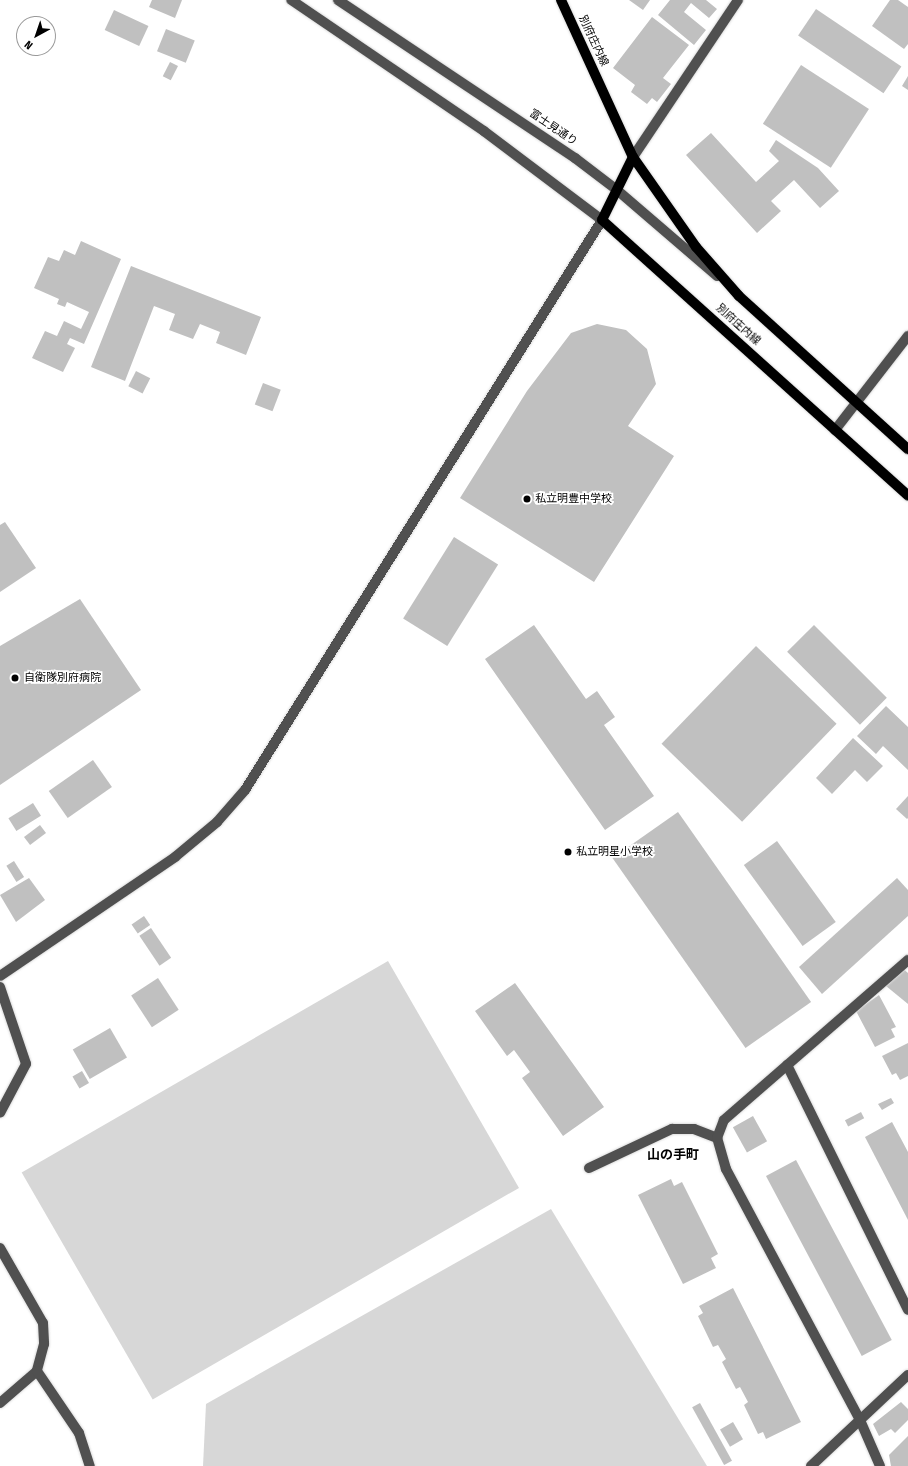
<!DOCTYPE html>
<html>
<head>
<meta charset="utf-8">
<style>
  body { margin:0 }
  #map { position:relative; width:908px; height:1466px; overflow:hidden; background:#fff; font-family:"Fira Sans Condensed","Noto Sans JP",sans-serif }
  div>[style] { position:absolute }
  .green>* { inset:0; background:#d7d7d7; transform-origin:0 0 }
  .building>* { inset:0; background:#c0c0c0; transform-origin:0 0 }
  .roads { filter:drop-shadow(0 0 1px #dbdbdb) drop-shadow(0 0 1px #dbdbdb) }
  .minor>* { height:10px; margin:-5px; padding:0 5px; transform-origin:5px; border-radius:5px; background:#505050 }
  .major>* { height:10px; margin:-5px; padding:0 5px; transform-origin:5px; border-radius:5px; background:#000 }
  .dots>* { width:11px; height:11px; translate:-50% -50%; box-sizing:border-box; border:2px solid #fff; border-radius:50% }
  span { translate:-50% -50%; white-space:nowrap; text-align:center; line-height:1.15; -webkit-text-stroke:3.5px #fff; paint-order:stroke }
  .street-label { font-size:11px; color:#000 }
  .poi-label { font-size:11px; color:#000 }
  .left { translate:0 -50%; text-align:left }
  .quarter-label { font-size:13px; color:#000; font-weight:700 }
  .north { position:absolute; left:16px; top:16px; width:40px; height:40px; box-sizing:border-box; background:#fff; border:1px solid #999; border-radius:50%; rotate:220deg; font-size:11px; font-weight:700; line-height:16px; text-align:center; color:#000 }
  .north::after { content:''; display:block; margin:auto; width:14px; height:18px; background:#000; clip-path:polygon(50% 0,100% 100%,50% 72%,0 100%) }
</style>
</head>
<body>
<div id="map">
  <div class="green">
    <i style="left:388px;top:961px;width:262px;height:423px;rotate:60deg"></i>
    <i style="clip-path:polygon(551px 1209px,707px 1466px,203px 1466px,206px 1404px)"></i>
  </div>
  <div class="building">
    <i style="clip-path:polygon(152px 0,182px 0,175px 18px,149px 7px)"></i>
    <i style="clip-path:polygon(629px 0,650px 0,643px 10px)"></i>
    <i style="clip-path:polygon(670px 0,706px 0,717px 9px,709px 18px,691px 3px,684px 12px,706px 30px,694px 45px,658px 15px)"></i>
    <i style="clip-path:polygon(890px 0,898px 0,908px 7px,908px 44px,904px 49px,872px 26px)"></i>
    <i style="left:816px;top:9px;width:103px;height:32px;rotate:34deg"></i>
    <i style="left:114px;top:10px;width:38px;height:22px;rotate:25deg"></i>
    <i style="clip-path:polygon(652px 17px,689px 45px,663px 78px,671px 84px,657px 102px,652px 98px,647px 104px,631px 92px,635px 85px,613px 68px)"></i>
    <i style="left:166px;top:29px;width:31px;height:24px;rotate:22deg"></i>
    <i style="left:170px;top:62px;width:9px;height:16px;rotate:27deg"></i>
    <i style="left:801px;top:65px;width:81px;height:70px;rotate:33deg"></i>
    <i style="clip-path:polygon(908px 76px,908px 90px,902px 86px)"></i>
    <i style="clip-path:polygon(711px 133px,756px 182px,779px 161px,769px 151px,776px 140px,818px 168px,839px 191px,820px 208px,794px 180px,771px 201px,781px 211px,757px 233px,686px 155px)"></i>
    <i style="clip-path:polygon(81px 241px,121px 259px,84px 344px,70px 338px,67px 344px,75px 348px,63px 372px,32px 358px,45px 331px,57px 336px,64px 321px,81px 329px,89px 312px,67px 302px,65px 307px,57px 304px,59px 299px,34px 288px,48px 257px,59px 261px,64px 250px,75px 255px)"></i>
    <i style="clip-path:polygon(131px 266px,261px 317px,246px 355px,216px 343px,220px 332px,200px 324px,193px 339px,169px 330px,175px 314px,154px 306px,125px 381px,91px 367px)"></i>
    <i style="clip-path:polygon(597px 324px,626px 330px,647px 349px,656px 384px,628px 426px,674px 456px,594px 582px,460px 498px,527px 391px,571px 333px)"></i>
    <i style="left:136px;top:371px;width:16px;height:17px;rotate:27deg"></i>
    <i style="left:263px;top:383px;width:19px;height:23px;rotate:21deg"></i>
    <i style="clip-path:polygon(5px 522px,36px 568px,0 592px,0 525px)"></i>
    <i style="left:454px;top:537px;width:52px;height:96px;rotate:32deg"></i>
    <i style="clip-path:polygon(80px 599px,141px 690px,0 785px,0 646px)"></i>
    <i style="clip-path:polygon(534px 625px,586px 699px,597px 691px,615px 717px,604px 725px,654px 796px,605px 830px,485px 659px)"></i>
    <i style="left:814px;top:625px;width:103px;height:38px;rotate:45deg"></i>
    <i style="left:756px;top:646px;width:112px;height:136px;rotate:44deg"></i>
    <i style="clip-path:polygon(886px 706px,908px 727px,908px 770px,883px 746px,876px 754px,857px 736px)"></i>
    <i style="clip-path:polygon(853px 738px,883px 766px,867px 782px,855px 770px,832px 794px,816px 778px)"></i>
    <i style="left:93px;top:760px;width:33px;height:54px;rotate:55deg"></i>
    <i style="clip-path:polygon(908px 796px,908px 818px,907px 819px,896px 809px)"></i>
    <i style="left:33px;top:803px;width:15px;height:29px;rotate:58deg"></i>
    <i style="left:678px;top:812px;width:232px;height:80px;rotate:55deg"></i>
    <i style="left:40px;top:825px;width:10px;height:20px;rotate:53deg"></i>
    <i style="left:777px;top:841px;width:100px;height:41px;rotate:54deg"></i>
    <i style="left:14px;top:861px;width:19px;height:9px;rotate:58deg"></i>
    <i style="clip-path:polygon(29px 878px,45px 900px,16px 922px,0 895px)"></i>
    <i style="clip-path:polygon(897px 878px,908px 890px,908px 916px,822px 994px,799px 967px)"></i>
    <i style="left:144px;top:916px;width:11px;height:15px;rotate:56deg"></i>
    <i style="left:151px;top:928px;width:36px;height:14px;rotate:56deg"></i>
    <i style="clip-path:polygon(901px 967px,908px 973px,908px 1004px,886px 986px)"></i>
    <i style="left:158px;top:978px;width:38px;height:32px;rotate:57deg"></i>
    <i style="clip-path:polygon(515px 983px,604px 1107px,563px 1136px,522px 1078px,530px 1072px,514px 1050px,507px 1056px,475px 1011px)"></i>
    <i style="clip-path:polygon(879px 995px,896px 1027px,891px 1029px,895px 1037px,875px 1047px,856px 1011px)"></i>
    <i style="left:110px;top:1028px;width:34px;height:43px;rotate:60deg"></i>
    <i style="clip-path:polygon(908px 1043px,908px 1076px,900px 1080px,896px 1073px,892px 1075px,882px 1056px)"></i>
    <i style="left:82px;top:1071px;width:14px;height:11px;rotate:60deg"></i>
    <i style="clip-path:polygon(891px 1098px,894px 1103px,882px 1110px,878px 1104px)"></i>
    <i style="left:861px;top:1112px;width:7px;height:18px;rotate:63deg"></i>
    <i style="left:753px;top:1116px;width:29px;height:23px;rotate:61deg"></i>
    <i style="clip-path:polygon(892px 1122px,908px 1152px,908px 1220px,865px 1137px)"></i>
    <i style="left:796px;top:1160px;width:204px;height:34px;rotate:62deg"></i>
    <i style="clip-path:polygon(671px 1179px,674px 1186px,682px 1182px,718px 1254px,711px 1258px,716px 1268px,683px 1284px,638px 1195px)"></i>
    <i style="clip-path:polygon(733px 1288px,801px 1422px,766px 1439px,763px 1432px,758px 1434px,744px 1405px,748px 1402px,740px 1387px,736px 1389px,722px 1362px,726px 1359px,718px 1345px,713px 1347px,698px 1316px,703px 1313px,699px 1306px)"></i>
    <i style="clip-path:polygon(901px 1402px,908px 1409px,908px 1420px,895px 1433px,891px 1429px,879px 1436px,873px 1424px)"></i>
    <i style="left:700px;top:1403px;width:66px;height:9px;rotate:61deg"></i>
    <i style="left:733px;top:1422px;width:20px;height:15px;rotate:60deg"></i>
    <i style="clip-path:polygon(908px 1436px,908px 1466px,891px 1466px,889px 1455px)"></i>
  </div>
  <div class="roads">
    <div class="minor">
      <i style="left:338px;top:0;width:285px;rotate:33.7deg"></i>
      <i style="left:575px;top:158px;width:53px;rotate:37.3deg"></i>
      <i style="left:617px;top:190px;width:132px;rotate:40.7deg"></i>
      <i style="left:633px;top:157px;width:189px;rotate:-56.2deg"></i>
      <i style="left:835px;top:430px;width:119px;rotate:-52.2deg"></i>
      <i style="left:0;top:976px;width:212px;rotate:-34.2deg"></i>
      <i style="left:175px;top:857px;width:55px;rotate:-39.8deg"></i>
      <i style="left:217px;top:822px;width:43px;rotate:-48.8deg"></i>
      <i style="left:245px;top:790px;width:673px;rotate:-57.94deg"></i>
      <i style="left:602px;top:220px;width:148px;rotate:-143deg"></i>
      <i style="left:484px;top:131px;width:233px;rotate:-145.8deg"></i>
      <i style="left:0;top:987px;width:81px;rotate:71.3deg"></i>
      <i style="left:26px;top:1064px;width:55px;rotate:118deg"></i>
      <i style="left:787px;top:1065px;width:273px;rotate:63.7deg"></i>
      <i style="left:589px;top:1168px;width:92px;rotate:-25.2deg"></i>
      <i style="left:672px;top:1129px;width:22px"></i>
      <i style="left:694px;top:1129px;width:25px;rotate:21deg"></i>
      <i style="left:0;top:1248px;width:86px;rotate:60.2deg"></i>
      <i style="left:43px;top:1323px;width:21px;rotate:87deg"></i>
      <i style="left:44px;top:1344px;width:28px;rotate:105deg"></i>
      <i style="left:37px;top:1371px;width:49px;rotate:139.1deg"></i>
      <i style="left:37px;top:1371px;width:75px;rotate:55.9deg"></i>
      <i style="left:79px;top:1433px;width:35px;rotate:72deg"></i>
      <i style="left:811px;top:1466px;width:133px;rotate:-43.2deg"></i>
      <i style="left:880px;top:1466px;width:50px;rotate:-113.5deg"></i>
      <i style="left:860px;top:1420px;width:285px;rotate:-118.1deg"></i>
      <i style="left:726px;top:1169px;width:32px;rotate:-106deg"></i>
      <i style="left:717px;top:1138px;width:19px;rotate:-69deg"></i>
      <i style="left:724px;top:1120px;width:244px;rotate:-41deg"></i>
    </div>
    <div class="major">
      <i style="left:561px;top:0;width:173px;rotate:65.4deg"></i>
      <i style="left:633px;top:157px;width:70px;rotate:116.2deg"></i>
      <i style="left:602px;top:220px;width:412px;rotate:42deg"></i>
      <i style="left:633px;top:157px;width:110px;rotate:55deg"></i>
      <i style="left:696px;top:247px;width:65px;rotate:48.7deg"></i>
      <i style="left:739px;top:296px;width:228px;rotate:42.2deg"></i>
    </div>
  </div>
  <div class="dots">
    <i style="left:527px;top:499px;background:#000"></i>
    <i style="left:15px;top:678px;background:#000"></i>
    <i style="left:568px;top:852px;background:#000"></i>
  </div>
  <div class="street-label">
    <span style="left:593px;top:41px;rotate:65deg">別府庄内線</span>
    <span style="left:553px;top:128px;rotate:34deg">富士見通り</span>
    <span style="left:738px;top:325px;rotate:42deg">別府庄内線</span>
  </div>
  <div class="poi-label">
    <span class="left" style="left:535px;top:499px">私立明豊中学校</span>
    <span class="left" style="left:24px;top:678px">自衛隊別府病院</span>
    <span class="left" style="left:576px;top:852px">私立明星小学校</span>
  </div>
  <div class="quarter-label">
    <span style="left:673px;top:1155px">山の手町</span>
  </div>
  <div class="north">N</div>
</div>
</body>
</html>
